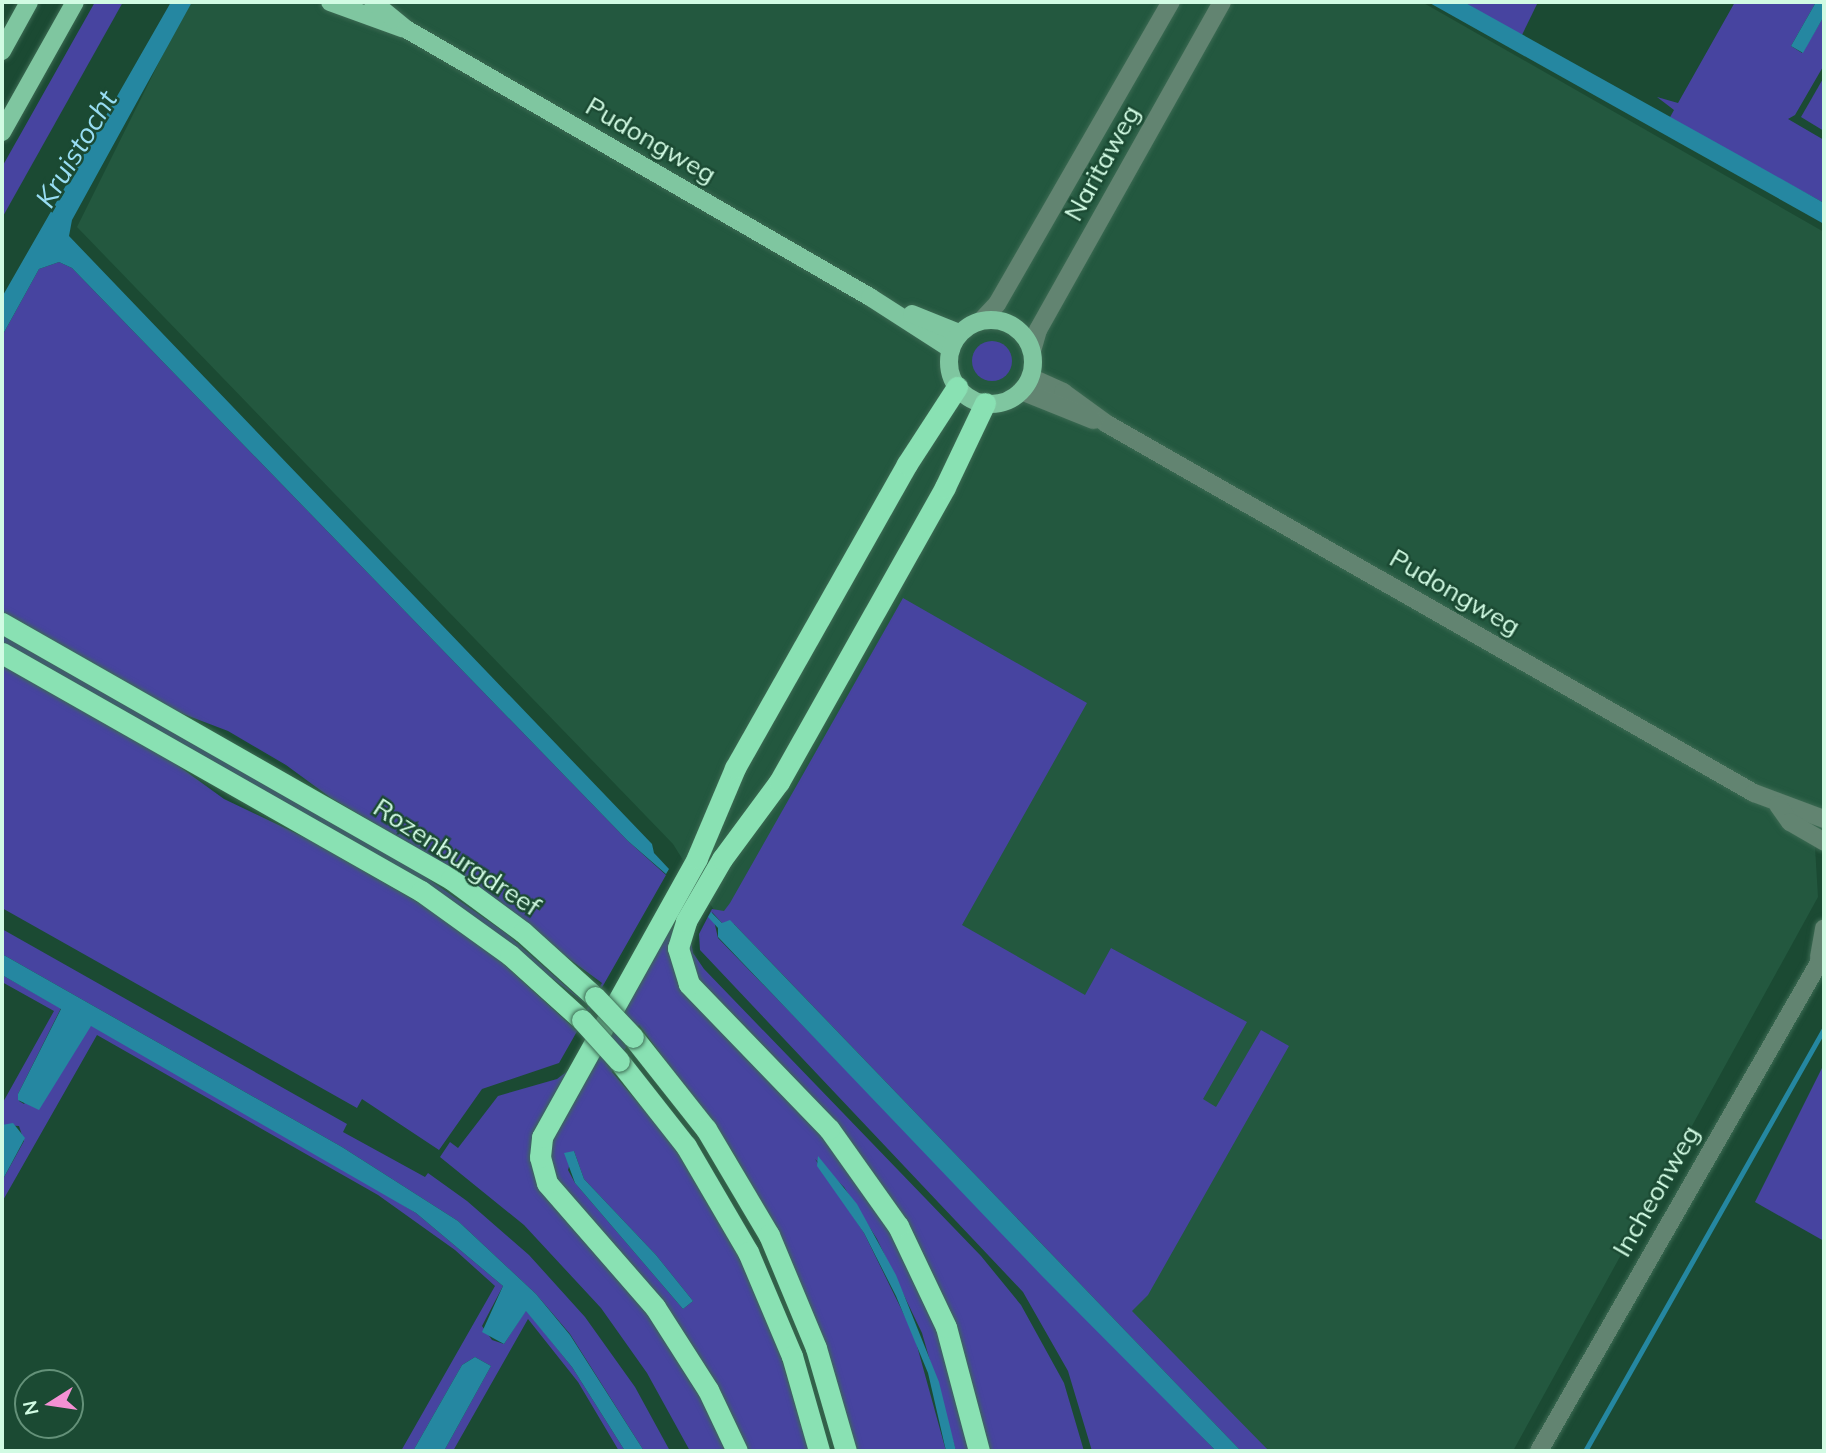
<!DOCTYPE html>
<html>
<head>
<meta charset="utf-8">
<style>
  body { margin:0 }
  #map { position:relative; width:1826px; height:1453px; overflow:hidden; background:#1b4a33; font-family:Mulish,sans-serif }
  div>[style] { position:absolute }
  .built>* { inset:0; background:#23583f }
  .green>* { inset:0; background:#4744a0 }
  .round { border-radius:50% }
  .water>* { inset:0; background:#2587a1 }
  .stream>* { height:5px; margin:-2.5px; padding:0 2.5px; transform-origin:2.5px; border-radius:2.5px; background:#2587a1 }
  .roads { filter:drop-shadow(0 0 2px #3c6a53) drop-shadow(0 0 2px #3c6a53) }
  .minor>* { height:18px; margin:-9px; padding:0 9px; transform-origin:9px; border-radius:9px; background:#628471 }
  .major>* { height:18px; margin:-9px; padding:0 9px; transform-origin:9px; border-radius:9px; background:#7fc6a0 }
  .major>.ring { margin:-9px; padding:0; box-sizing:content-box; background:none; border:18px solid #7fc6a0; border-radius:50% }
  .highway>* { height:21px; margin:-10.5px; padding:0 10.5px; transform-origin:10.5px; border-radius:10.5px; background:#89e1b3 }
  .bridges { filter:drop-shadow(0 0 2px #3c6a53) drop-shadow(0 0 2px #3c6a53) }
  .highway-bridge>* { height:21px; margin:-10.5px; padding:0 10.5px; transform-origin:10.5px; border-radius:10.5px; background:#89e1b3 }
  span { translate:-50% -50%; white-space:nowrap; text-align:center; line-height:1.15; -webkit-text-stroke:5px #1b4a33; paint-order:stroke }
  .street-label { font-size:26px; color:#d1fbe3 }
  .water-label { font-size:28px; color:#98ddf3; font-style:italic }
  .frame { position:absolute; inset:0; border:4px solid #d1fbe3; pointer-events:none }
  .north { position:absolute; left:14px; top:1369px; width:70px; height:70px; box-sizing:border-box; background:#1b4a33; border:2px solid #649179; border-radius:50%; rotate:258deg; font-size:19px; font-weight:700; line-height:28px; text-align:center; color:#d1fbe3 }
  .north::after { content:''; display:block; margin:auto; width:24px; height:32px; background:#f491d4; clip-path:polygon(50% 0,100% 100%,50% 72%,0 100%) }
</style>
</head>
<body>
<div id="map">
  <div class="built">
    <i style="clip-path:polygon(189px 2px,1422px 2px,1824px 232px,1824px 832px,1815px 847px,1818px 897px,1513px 1451px,1241px 1451px,836px 1033px,722px 923px,673px 844px,77px 227px)"></i>
  </div>
  <div class="green">
    <i style="clip-path:polygon(95px 2px,123px 2px,2px 218px,2px 167px)"></i>
    <i style="clip-path:polygon(1464px 2px,1538px 2px,1521px 37px)"></i>
    <i style="clip-path:polygon(1735px 2px,1816px 2px,1791px 46px,1802px 53px,1824px 16px,1824px 65px,1795px 115px,1788px 119px,1824px 140px,1824px 203px,1669px 119px,1674px 110px,1657px 97px,1678px 103px)"></i>
    <i style="clip-path:polygon(1824px 77px,1824px 131px,1801px 117px)"></i>
    <i style="clip-path:polygon(59px 262px,72px 268px,628px 841px,666px 875px,559px 1063px,482px 1089px,439px 1150px,362px 1099px,357px 1108px,2px 908px,2px 663px,162px 754px,224px 799px,308px 839px,437px 913px,493px 954px,575px 1029px,602px 983px,425px 853px,331px 798px,286px 765px,228px 731px,178px 712px,2px 612px,2px 336px,39px 269px)"></i>
    <i class="round" style="left:972px;top:341px;width:40px;height:40px"></i>
    <i style="clip-path:polygon(903px 598px,1087px 703px,962px 925px,1085px 995px,1111px 948px,1247px 1022px,1203px 1099px,1216px 1107px,1261px 1030px,1289px 1046px,1148px 1295px,1132px 1311px,1269px 1451px,1241px 1451px,734px 924px,722px 923px,712px 912px,718px 938px,1216px 1451px,1092px 1451px,1068px 1371px,1023px 1292px,700px 950px,699px 934px,712px 909px,724px 911px,730px 903px)"></i>
    <i style="clip-path:polygon(2px 634px,417px 871px,507px 934px,586px 1004px,438px 892px,2px 642px)"></i>
    <i style="clip-path:polygon(evenodd,683px 893px,690px 901px,672px 949px,747px 1050px,870px 1192px,927px 1296px,973px 1451px,956px 1451px,922px 1333px,877px 1239px,844px 1187px,815px 1159px,864px 1233px,914px 1335px,946px 1451px,855px 1451px,820px 1331px,772px 1222px,732px 1151px,639px 1025px,612px 1072px,671px 1141px,743px 1264px,781px 1356px,809px 1451px,743px 1451px,551px 1171px,549px 1140px,683px 893px,574px 1151px,584px 1179px,656px 1255px,693px 1301px,683px 1309px,575px 1183px,568px 1170px,574px 1151px)"></i>
    <i style="clip-path:polygon(2px 929px,347px 1124px,343px 1132px,425px 1177px,428px 1173px,467px 1201px,529px 1255px,585px 1317px,635px 1387px,670px 1451px,644px 1451px,570px 1334px,536px 1294px,458px 1221px,342px 1147px,2px 954px)"></i>
    <i style="clip-path:polygon(690px 936px,693px 953px,704px 969px,981px 1256px,1021px 1305px,1064px 1383px,1084px 1451px,984px 1451px,916px 1248px,699px 987px,686px 949px)"></i>
    <i style="clip-path:polygon(2px 975px,61px 1008px,18px 1094px,19px 1101px,24px 1104px,91px 1025px,341px 1166px,416px 1213px,503px 1286px,482px 1326px,492px 1340px,504px 1344px,526px 1310px,572px 1367px,625px 1451px,619px 1451px,578px 1382px,528px 1319px,453px 1451px,444px 1451px,491px 1366px,475px 1357px,462px 1365px,413px 1451px,401px 1451px,495px 1286px,455px 1250px,378px 1195px,97px 1035px,2px 1202px,2px 1181px,24px 1141px,19px 1126px,2px 1125px,2px 1104px,54px 1011px,2px 982px)"></i>
    <i style="clip-path:polygon(1824px 1064px,1824px 1241px,1755px 1202px)"></i>
    <i style="clip-path:polygon(569px 1070px,533px 1152px,648px 1307px,732px 1451px,690px 1451px,647px 1373px,601px 1308px,524px 1225px,440px 1157px,450px 1142px,458px 1148px,498px 1096px,557px 1079px)"></i>
  </div>
  <div class="water">
    <i style="clip-path:polygon(171px 2px,192px 2px,72px 220px,69px 236px,652px 844px,654px 853px,669px 869px,666px 874px,628px 841px,72px 268px,59px 262px,39px 269px,2px 336px,2px 297px)"></i>
    <i style="clip-path:polygon(1428px 2px,1464px 2px,1737px 154px,1824px 203px,1824px 224px)"></i>
    <i style="clip-path:polygon(1816px 2px,1824px 2px,1824px 16px,1803px 53px,1791px 46px)"></i>
    <i style="clip-path:polygon(711px 912px,722px 923px,730px 920px,1241px 1451px,1216px 1451px,1042px 1276px,718px 937px,718px 928px,708px 917px)"></i>
    <i style="clip-path:polygon(2px 954px,342px 1147px,458px 1221px,536px 1294px,570px 1335px,644px 1451px,625px 1451px,572px 1367px,526px 1311px,504px 1344px,482px 1332px,503px 1286px,416px 1213px,91px 1026px,39px 1110px,18px 1100px,18px 1094px,61px 1009px,2px 975px)"></i>
    <i style="clip-path:polygon(13px 1123px,25px 1138px,2px 1181px,2px 1125px)"></i>
    <i style="clip-path:polygon(574px 1151px,584px 1179px,656px 1255px,693px 1301px,683px 1309px,575px 1183px,564px 1153px)"></i>
    <i style="clip-path:polygon(818px 1156px,857px 1204px,896px 1275px,939px 1382px,956px 1451px,946px 1451px,928px 1373px,896px 1296px,864px 1233px,817px 1166px)"></i>
    <i style="clip-path:polygon(475px 1357px,491px 1366px,444px 1451px,413px 1451px,462px 1365px)"></i>
  </div>
  <div class="stream">
    <i style="left:1585px;top:1451px;width:485px;rotate:-60.5deg"></i>
  </div>
  <div class="roads">
    <div class="minor">
      <i style="left:982px;top:320px;width:22px;rotate:-47deg"></i>
      <i style="left:997px;top:304px;width:349px;rotate:-60.1deg"></i>
      <i style="left:1032px;top:351px;width:22px;rotate:-74deg"></i>
      <i style="left:1038px;top:330px;width:376px;rotate:-60.7deg"></i>
      <i style="left:1030px;top:377px;width:36px;rotate:24deg"></i>
      <i style="left:1063px;top:392px;width:54px;rotate:36deg"></i>
      <i style="left:1107px;top:424px;width:745px;rotate:29.7deg"></i>
      <i style="left:1754px;top:793px;width:75px;rotate:20.4deg"></i>
      <i style="left:1021px;top:391px;width:78px;rotate:21.9deg"></i>
      <i style="left:1778px;top:805px;width:21px;rotate:55deg"></i>
      <i style="left:1790px;top:822px;width:39px;rotate:30deg"></i>
      <i style="left:1819px;top:957px;width:29px;rotate:-80deg"></i>
      <i style="left:1539px;top:1451px;width:573px;rotate:-60.17deg"></i>
    </div>
    <div class="major">
      <i style="left:330px;top:2px;width:77px;rotate:19.9deg"></i>
      <i style="left:373px;top:2px;width:43px;rotate:39.3deg"></i>
      <i style="left:406px;top:29px;width:536px;rotate:30.01deg"></i>
      <i style="left:870px;top:297px;width:96px;rotate:32.7deg"></i>
      <i style="left:2px;top:51px;width:56px;rotate:-61.1deg"></i>
      <i style="left:2px;top:132px;width:149px;rotate:-60.7deg"></i>
      <i style="left:912px;top:314px;width:51px;rotate:22deg"></i>
      <i class="ring" style="left:949px;top:320px;width:66px;height:66px"></i>
    </div>
    <div class="highway">
      <i style="left:2px;top:623px;width:517px;rotate:29.69deg"></i>
      <i style="left:451px;top:879px;width:89px;rotate:36.4deg"></i>
      <i style="left:523px;top:932px;width:97px;rotate:42.1deg"></i>
      <i style="left:2px;top:653px;width:482px;rotate:29.6deg"></i>
      <i style="left:421px;top:891px;width:110px;rotate:35.7deg"></i>
      <i style="left:510px;top:955px;width:97px;rotate:42.1deg"></i>
      <i style="left:633px;top:1037px;width:117px;rotate:51.6deg"></i>
      <i style="left:706px;top:1129px;width:123px;rotate:59.3deg"></i>
      <i style="left:769px;top:1235px;width:122px;rotate:67.4deg"></i>
      <i style="left:816px;top:1348px;width:107px;rotate:73.8deg"></i>
      <i style="left:619px;top:1061px;width:108px;rotate:51.8deg"></i>
      <i style="left:686px;top:1146px;width:123px;rotate:59.7deg"></i>
      <i style="left:748px;top:1252px;width:113px;rotate:67.1deg"></i>
      <i style="left:792px;top:1356px;width:99px;rotate:74.1deg"></i>
      <i style="left:737px;top:1451px;width:68px;rotate:-115.4deg"></i>
      <i style="left:708px;top:1390px;width:98px;rotate:-122.6deg"></i>
      <i style="left:655px;top:1307px;width:164px;rotate:-131.1deg"></i>
      <i style="left:547px;top:1183px;width:27px;rotate:-105deg"></i>
      <i style="left:540px;top:1157px;width:20px;rotate:-84deg"></i>
      <i style="left:542px;top:1137px;width:319px;rotate:-60.9deg"></i>
      <i style="left:697px;top:858px;width:98px;rotate:-67.1deg"></i>
      <i style="left:735px;top:768px;width:349px;rotate:-60.5deg"></i>
      <i style="left:907px;top:464px;width:92px;rotate:-57deg"></i>
      <i style="left:979px;top:1451px;width:128px;rotate:-104.9deg"></i>
      <i style="left:946px;top:1327px;width:112px;rotate:-115.4deg"></i>
      <i style="left:898px;top:1226px;width:119px;rotate:-125.4deg"></i>
      <i style="left:829px;top:1129px;width:202px;rotate:-134deg"></i>
      <i style="left:689px;top:984px;width:38px;rotate:-107deg"></i>
      <i style="left:678px;top:948px;width:28px;rotate:-73deg"></i>
      <i style="left:686px;top:921px;width:72px;rotate:-59.9deg"></i>
      <i style="left:722px;top:859px;width:96px;rotate:-53.5deg"></i>
      <i style="left:779px;top:782px;width:338px;rotate:-60.6deg"></i>
      <i style="left:945px;top:487px;width:93px;rotate:-64.5deg"></i>
    </div>
  </div>
  <div class="bridges">
    <div class="highway-bridge">
      <i style="left:595px;top:997px;width:55px;rotate:46.5deg"></i>
      <i style="left:582px;top:1020px;width:55px;rotate:47.9deg"></i>
    </div>
  </div>
  <div class="street-label">
    <span style="left:651px;top:140px;rotate:30deg">Pudongweg</span>
    <span style="left:1102px;top:163px;rotate:-61deg">Naritaweg</span>
    <span style="left:1455px;top:592px;rotate:30deg">Pudongweg</span>
    <span style="left:457px;top:857px;rotate:33deg">Rozenburgdreef</span>
    <span style="left:1656px;top:1191px;rotate:-60deg">Incheonweg</span>
  </div>
  <div class="water-label">
    <span style="left:76px;top:149px;rotate:-59deg">Kruistocht</span>
  </div>
  <div class="frame"></div>
  <div class="north">N</div>
</div>
</body>
</html>
